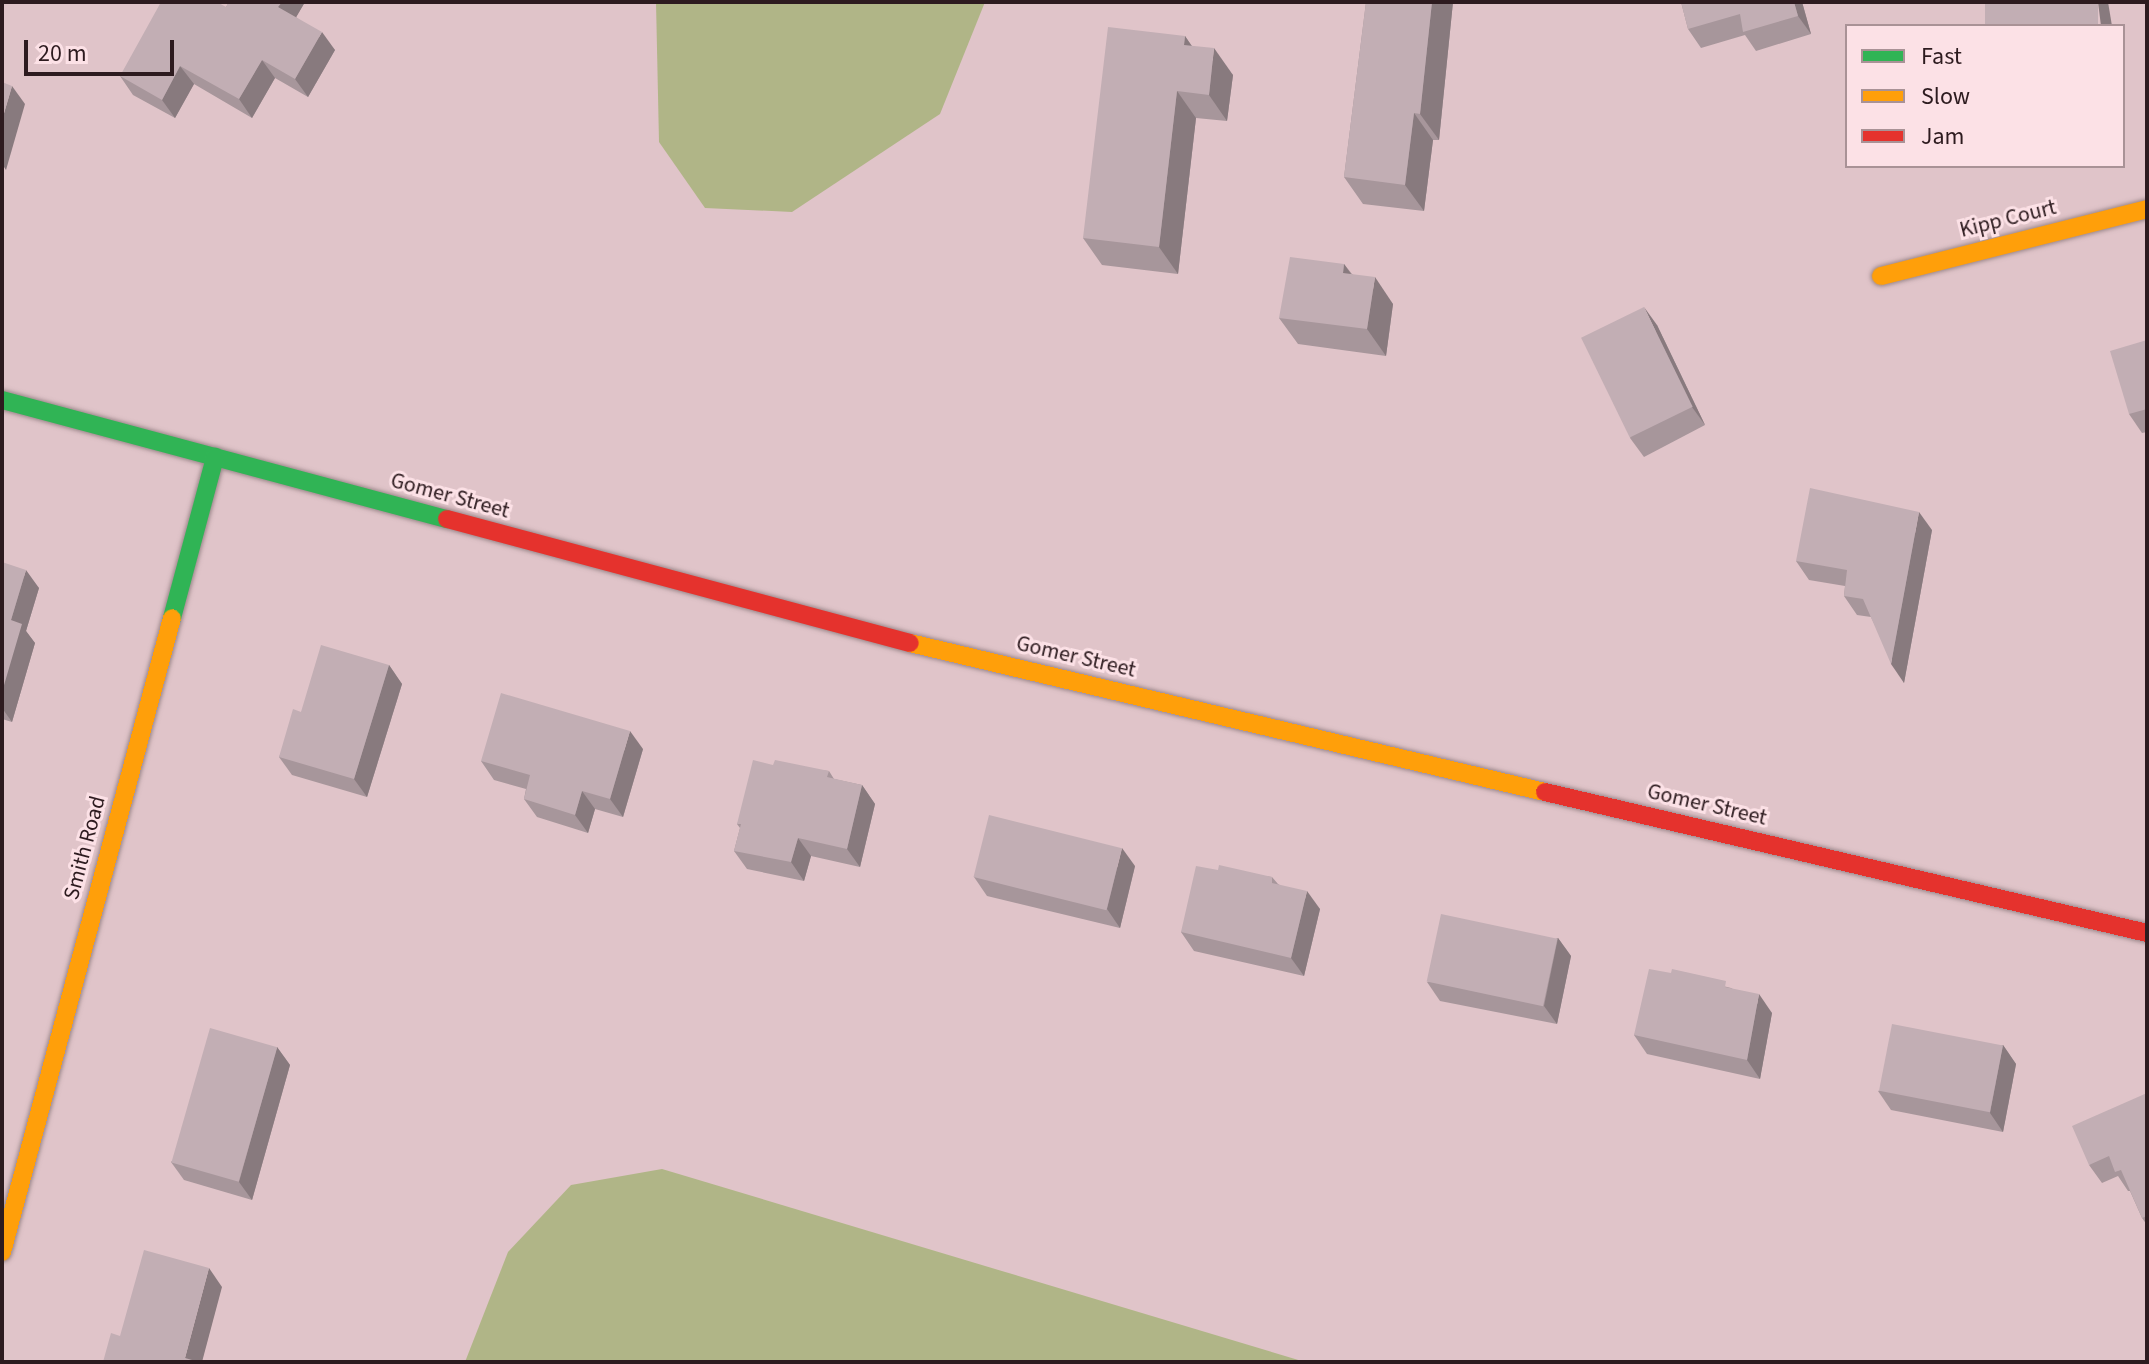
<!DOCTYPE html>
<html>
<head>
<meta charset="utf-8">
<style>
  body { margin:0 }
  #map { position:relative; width:2149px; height:1364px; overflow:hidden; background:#e0c4c9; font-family:"Source Sans 3",sans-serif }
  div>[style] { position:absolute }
  .forest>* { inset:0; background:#b0b587 }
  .roads { filter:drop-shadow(0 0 2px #9c888b) drop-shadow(0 0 2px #9c888b) }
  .fast>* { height:18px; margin:-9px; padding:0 9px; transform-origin:9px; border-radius:9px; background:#30b455 }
  .slow>* { height:18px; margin:-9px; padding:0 9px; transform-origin:9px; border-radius:9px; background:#ff9f0a }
  .jam>* { height:18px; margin:-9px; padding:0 9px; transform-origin:9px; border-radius:9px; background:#e5322d }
  .wall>* { inset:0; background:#a7969b }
  .shaded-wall>* { inset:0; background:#887a7e }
  .building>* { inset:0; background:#c2aeb4; transform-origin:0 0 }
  span { translate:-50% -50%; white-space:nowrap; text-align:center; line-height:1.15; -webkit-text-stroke:6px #fce1e6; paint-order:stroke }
  .street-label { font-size:22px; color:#2d1b1f }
  .frame { position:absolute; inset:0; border:4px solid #2d1b1f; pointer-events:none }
  .legend { position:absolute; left:1845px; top:24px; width:280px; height:144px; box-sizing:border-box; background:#fce1e6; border:2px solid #a99296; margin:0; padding:10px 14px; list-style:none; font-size:24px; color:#2d1b1f }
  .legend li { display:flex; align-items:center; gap:16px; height:40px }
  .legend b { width:40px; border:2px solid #a99296 }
  .scale { position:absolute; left:24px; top:40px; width:150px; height:36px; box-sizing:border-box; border:4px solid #2d1b1f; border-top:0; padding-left:10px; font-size:24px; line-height:28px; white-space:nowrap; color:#2d1b1f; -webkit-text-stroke:6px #fce1e6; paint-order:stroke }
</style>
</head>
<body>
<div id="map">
  <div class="forest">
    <i style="clip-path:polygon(656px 2px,985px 2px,940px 114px,792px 212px,705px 208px,659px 142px)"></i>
    <i style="clip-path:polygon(662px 1169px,1305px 1362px,465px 1362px,508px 1252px,571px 1185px)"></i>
  </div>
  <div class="roads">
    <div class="fast">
      <i style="left:2px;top:400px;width:461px;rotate:15deg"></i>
      <i style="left:172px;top:618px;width:167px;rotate:-75deg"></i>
    </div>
    <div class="slow">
      <i style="left:1881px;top:276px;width:274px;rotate:-14.1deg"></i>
      <i style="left:910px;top:643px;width:652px;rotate:13.21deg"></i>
      <i style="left:2px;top:1252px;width:656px;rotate:-74.99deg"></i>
    </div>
    <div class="jam">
      <i style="left:447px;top:519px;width:479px;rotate:15deg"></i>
      <i style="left:1545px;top:792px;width:618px;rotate:13.18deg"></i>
    </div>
  </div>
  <div class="wall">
    <i style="clip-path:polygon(229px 2px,305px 2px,296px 17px,335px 50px,308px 97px,275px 78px,252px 118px,194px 84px,175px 118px,133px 95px,120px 76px,188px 3px,226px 7px)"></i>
    <i style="clip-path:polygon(1366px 2px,1453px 2px,1439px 140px,1433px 140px,1424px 211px,1363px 204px,1344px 177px)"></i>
    <i style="clip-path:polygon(1681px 2px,1802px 2px,1811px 34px,1756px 51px,1745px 35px,1701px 48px,1688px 29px)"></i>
    <i style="clip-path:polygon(1185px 36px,1192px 46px,1233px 75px,1227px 121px,1196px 118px,1178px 274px,1102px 265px,1083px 238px)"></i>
    <i style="clip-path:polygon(1344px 264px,1352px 274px,1393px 304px,1386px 356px,1298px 344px,1279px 318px)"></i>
    <i style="clip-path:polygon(1657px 325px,1705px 425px,1644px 457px,1630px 438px)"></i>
    <i style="clip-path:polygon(2147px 340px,2147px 432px,2142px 433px,2129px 414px)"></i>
    <i style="clip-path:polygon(1932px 530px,1904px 683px,1871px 617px,1857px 615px,1844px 596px,1845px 586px,1809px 580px,1796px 561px)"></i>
    <i style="clip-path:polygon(2px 562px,39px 588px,26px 631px,35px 643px,12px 722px,2px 719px)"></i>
    <i style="clip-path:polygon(389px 665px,402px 684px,367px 797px,292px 775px,279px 757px,301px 712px)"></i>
    <i style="clip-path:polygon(643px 749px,623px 817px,595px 809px,588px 833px,537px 817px,524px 799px,526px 789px,494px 780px,481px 761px)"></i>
    <i style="clip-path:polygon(773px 765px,829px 771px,834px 779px,862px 785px,875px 804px,860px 867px,811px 856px,804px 881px,747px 869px,734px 851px,740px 828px,737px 824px)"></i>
    <i style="clip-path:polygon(1135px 866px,1120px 928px,987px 896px,974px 877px)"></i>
    <i style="clip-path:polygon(1218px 870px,1272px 877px,1278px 884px,1320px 909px,1304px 976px,1194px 951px,1181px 932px)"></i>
    <i style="clip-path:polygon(1558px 938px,1571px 956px,1557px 1024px,1440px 1001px,1427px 982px)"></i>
    <i style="clip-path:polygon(1671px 973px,1731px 988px,1772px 1013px,1760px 1079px,1647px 1054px,1634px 1035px)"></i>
    <i style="clip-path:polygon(2003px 1045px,2016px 1064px,2003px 1132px,1891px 1110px,1878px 1091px)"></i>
    <i style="clip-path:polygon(277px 1047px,290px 1065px,252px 1200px,184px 1180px,171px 1162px)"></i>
    <i style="clip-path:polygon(2147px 1093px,2147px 1225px,2142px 1218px,2130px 1191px,2128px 1191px,2118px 1176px,2102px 1183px,2089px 1165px)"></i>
  </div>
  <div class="shaded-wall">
    <i style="clip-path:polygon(282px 2px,305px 2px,291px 26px,278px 7px)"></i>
    <i style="clip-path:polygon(1432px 2px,1453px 2px,1439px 140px,1420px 114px)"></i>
    <i style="clip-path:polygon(1794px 2px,1802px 2px,1811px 34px,1798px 16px)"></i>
    <i style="clip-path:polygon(2098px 2px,2108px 2px,2112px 26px,2101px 26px)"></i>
    <i style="clip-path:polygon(322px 32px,335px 50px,308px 97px,295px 79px)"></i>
    <i style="clip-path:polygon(1185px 36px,1203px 63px,1184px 45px)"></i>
    <i style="clip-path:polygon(1214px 48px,1233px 75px,1227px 121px,1209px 95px)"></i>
    <i style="clip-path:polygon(262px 60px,275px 78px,252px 118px,239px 99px)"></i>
    <i style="clip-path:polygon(180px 66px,194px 84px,175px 118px,162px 100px)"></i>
    <i style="clip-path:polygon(12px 86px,25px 104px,6px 170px,2px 164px,2px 120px)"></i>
    <i style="clip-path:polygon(1177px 91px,1196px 118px,1178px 274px,1159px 247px)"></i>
    <i style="clip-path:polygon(1414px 113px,1433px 140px,1424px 211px,1405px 185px)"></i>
    <i style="clip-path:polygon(1344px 264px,1363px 291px,1343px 273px)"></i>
    <i style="clip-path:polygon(1375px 277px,1393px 304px,1386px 356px,1367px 329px)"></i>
    <i style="clip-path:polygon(1644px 307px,1657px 325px,1705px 425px,1692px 407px)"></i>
    <i style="clip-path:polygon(1919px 512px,1932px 530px,1904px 683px,1891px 664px)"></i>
    <i style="clip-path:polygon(26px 570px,39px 588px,26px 631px,35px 643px,12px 722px,2px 708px,2px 692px,11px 620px)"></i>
    <i style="clip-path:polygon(389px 665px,402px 684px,367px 797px,354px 779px)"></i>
    <i style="clip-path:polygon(630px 731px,643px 749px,623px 817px,610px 799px)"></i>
    <i style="clip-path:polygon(862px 785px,875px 804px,860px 867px,847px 849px)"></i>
    <i style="clip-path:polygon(582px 791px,595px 809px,588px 833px,575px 815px)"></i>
    <i style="clip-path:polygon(798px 838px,811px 856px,804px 881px,791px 862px)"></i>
    <i style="clip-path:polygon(1122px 848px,1135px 866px,1120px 928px,1107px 909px)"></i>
    <i style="clip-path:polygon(1307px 891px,1320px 909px,1304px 976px,1291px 958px)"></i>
    <i style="clip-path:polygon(1558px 938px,1571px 956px,1557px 1024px,1544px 1006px)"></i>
    <i style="clip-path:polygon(1759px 994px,1772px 1013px,1760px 1079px,1747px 1060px)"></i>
    <i style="clip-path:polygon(2003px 1045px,2016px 1064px,2003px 1132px,1990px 1113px)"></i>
    <i style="clip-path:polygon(277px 1047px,290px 1065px,252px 1200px,239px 1182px)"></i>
    <i style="clip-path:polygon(209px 1268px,222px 1287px,202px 1362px,188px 1362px,185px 1358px)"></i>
  </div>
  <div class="building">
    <i style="clip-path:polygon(161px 2px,186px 2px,188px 3px,189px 2px,217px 2px,226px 7px,229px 2px,282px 2px,278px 7px,322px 32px,295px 79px,262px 60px,239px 99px,180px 66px,162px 100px,120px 76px)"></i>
    <i style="clip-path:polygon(1366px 2px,1432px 2px,1420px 114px,1414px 113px,1405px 185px,1344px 177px)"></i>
    <i style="clip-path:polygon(1681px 2px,1794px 2px,1798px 16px,1743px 32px,1740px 14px,1688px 29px)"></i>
    <i style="left:1985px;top:2px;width:113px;height:24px"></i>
    <i style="clip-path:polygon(1108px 27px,1185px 36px,1184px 45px,1214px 48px,1209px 95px,1177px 91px,1159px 247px,1083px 238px)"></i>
    <i style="clip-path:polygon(2px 82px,12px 86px,2px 120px)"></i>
    <i style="clip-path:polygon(1290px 257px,1344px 264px,1343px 273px,1375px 277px,1367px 329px,1279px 318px)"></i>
    <i style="left:1644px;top:307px;width:111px;height:70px;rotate:64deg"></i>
    <i style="clip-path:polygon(2147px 340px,2147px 409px,2129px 414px,2110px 351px)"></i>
    <i style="clip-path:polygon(1810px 488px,1919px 512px,1891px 664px,1863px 599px,1844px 596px,1847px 570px,1796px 561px)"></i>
    <i style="clip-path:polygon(2px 562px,26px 570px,11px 620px,22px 624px,2px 692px)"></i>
    <i style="clip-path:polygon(321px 645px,389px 665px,354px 779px,279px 757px,293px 709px,301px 712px)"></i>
    <i style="clip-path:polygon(501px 693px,630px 731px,610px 799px,582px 791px,575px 815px,524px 799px,530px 775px,481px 761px)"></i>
    <i style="clip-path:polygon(753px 760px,773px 765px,775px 760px,829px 771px,827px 777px,862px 785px,847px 849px,798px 838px,791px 862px,734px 851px,741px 824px,737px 824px)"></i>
    <i style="left:989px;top:815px;width:137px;height:64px;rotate:14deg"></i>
    <i style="clip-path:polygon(1219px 865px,1272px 877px,1272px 883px,1307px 891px,1291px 958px,1181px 932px,1196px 866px,1218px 870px)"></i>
    <i style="left:1441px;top:914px;width:119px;height:69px;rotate:12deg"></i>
    <i style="clip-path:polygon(1649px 969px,1671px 973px,1672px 969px,1726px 981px,1725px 987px,1759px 994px,1747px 1060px,1634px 1035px)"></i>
    <i style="left:1892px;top:1024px;width:113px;height:68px;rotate:11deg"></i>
    <i style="left:210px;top:1028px;width:70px;height:140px;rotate:16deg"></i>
    <i style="clip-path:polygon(2147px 1093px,2147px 1216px,2142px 1218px,2121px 1170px,2115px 1172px,2109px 1156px,2089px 1165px,2072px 1126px)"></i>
    <i style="clip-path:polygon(144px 1250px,209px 1268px,185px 1358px,199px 1362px,103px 1362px,111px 1333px,120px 1336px)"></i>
  </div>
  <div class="street-label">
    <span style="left:2008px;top:219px;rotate:-14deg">Kipp Court</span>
    <span style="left:450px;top:496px;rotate:15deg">Gomer Street</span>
    <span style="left:1076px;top:657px;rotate:13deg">Gomer Street</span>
    <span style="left:1707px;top:805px;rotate:13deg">Gomer Street</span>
    <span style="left:85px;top:848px;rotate:-75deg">Smith Road</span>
  </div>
  <div class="frame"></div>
  <ul class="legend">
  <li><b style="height:10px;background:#30b455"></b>Fast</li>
  <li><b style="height:10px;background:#ff9f0a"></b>Slow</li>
  <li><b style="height:10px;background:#e5322d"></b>Jam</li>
  </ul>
  <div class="scale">20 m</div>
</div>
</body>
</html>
